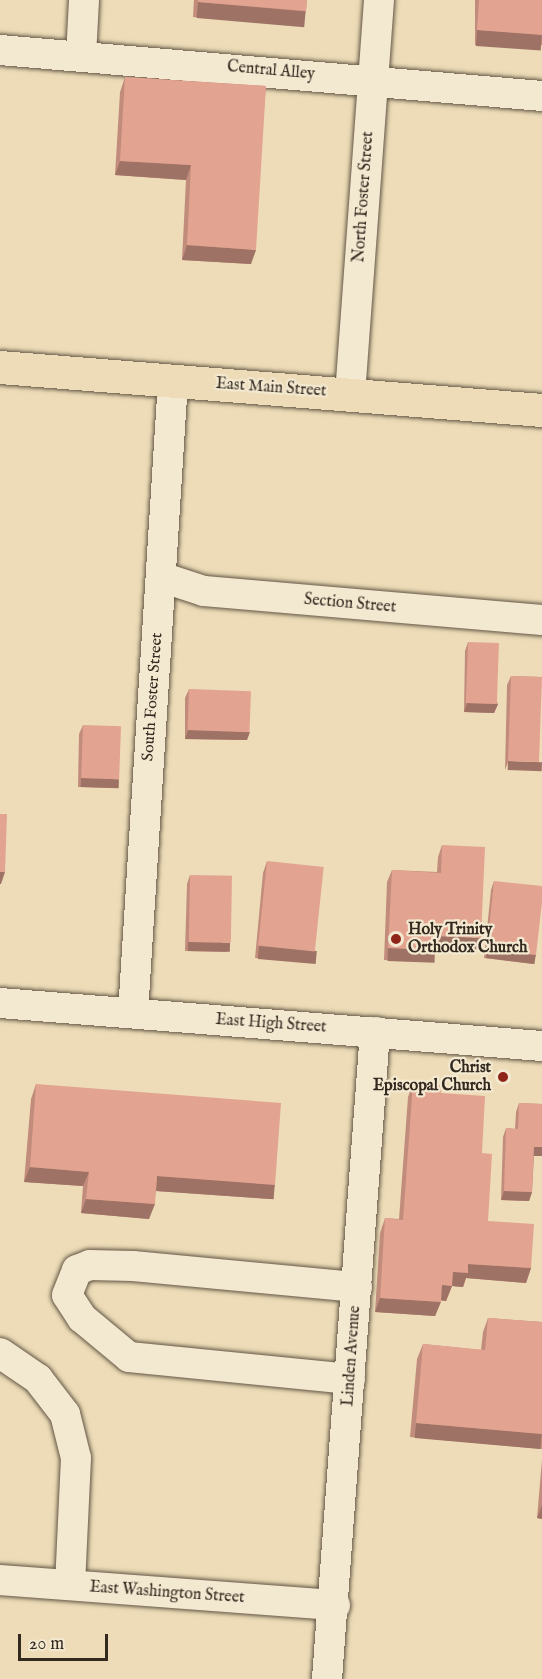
<!DOCTYPE html>
<html>
<head>
<meta charset="utf-8">
<style>
  body { margin:0 }
  #map { position:relative; width:542px; height:1679px; overflow:hidden; background:#eddcb7; font-family:"IM FELL English",serif }
  div>[style] { position:absolute }
  .roads { filter:drop-shadow(0 0 2px #625645) drop-shadow(0 0 2px #625645) }
  .minor>* { height:30px; margin:-15px; padding:0 15px; transform-origin:15px; border-radius:15px; background:#f3e8d0 }
  .major>* { height:33px; margin:-16.5px; padding:0 16.5px; transform-origin:16.5px; border-radius:16.5px; background:#eddcb7 }
  .wall>* { inset:0; background:#c28c7c; transform-origin:0 0 }
  .shaded-wall>* { inset:0; background:#9e7265; transform-origin:0 0 }
  .building>* { inset:0; background:#e2a390; transform-origin:0 0 }
  .dots>* { width:16px; height:16px; translate:-50% -50%; box-sizing:border-box; border:3px solid #f3e8d0; border-radius:50% }
  span { translate:-50% -50%; white-space:nowrap; text-align:center; line-height:1.15; -webkit-text-stroke:4.5px #f3e8d0; paint-order:stroke }
  .street-label { font-size:16px; color:#33291f }
  .poi-label { font-size:16px; color:#33291f; font-weight:700 }
  .left { translate:0 -50%; text-align:left }
  .right { translate:-100% -50%; text-align:right }
  .scale { position:absolute; left:18px; top:1634px; width:90px; height:27px; box-sizing:border-box; border:3px solid #33291f; border-top:0; padding-left:8px; font-size:18px; line-height:21px; white-space:nowrap; color:#33291f; -webkit-text-stroke:4px #f3e8d0; paint-order:stroke }
</style>
</head>
<body>
<div id="map">
  <div class="roads">
    <div class="minor">
      <i style="left:0;top:50px;width:544px;rotate:4.85deg"></i>
      <i style="left:81px;top:56px;width:56px;rotate:-86.9deg"></i>
      <i style="left:350px;top:395px;width:396px;rotate:-85.8deg"></i>
      <i style="left:161px;top:577px;width:45px;rotate:18deg"></i>
      <i style="left:204px;top:591px;width:339px;rotate:4.9deg"></i>
      <i style="left:0;top:1003px;width:544px;rotate:4.54deg"></i>
      <i style="left:133px;top:1013px;width:633px;rotate:-86.38deg"></i>
      <i style="left:0;top:1353px;width:46px;rotate:34.4deg"></i>
      <i style="left:38px;top:1379px;width:44px;rotate:52.4deg"></i>
      <i style="left:65px;top:1414px;width:45px;rotate:76deg"></i>
      <i style="left:76px;top:1458px;width:127px;rotate:92.7deg"></i>
      <i style="left:350px;top:1379px;width:222px;rotate:-174.3deg"></i>
      <i style="left:129px;top:1357px;width:61px;rotate:-140.3deg"></i>
      <i style="left:82px;top:1318px;width:27px;rotate:-123deg"></i>
      <i style="left:67px;top:1295px;width:27px;rotate:-68deg"></i>
      <i style="left:77px;top:1270px;width:14px;rotate:-21deg"></i>
      <i style="left:90px;top:1265px;width:43px;rotate:1.3deg"></i>
      <i style="left:133px;top:1266px;width:225px;rotate:5.4deg"></i>
      <i style="left:0;top:1580px;width:336px;rotate:4.3deg"></i>
      <i style="left:327px;top:1679px;width:649px;rotate:-85.76deg"></i>
    </div>
    <div class="major">
      <i style="left:0;top:367px;width:544px;rotate:4.54deg"></i>
    </div>
  </div>
  <div class="wall">
    <i style="clip-path:polygon(194px 0,307px 0,306px 11px,301px 25px,193px 17px)"></i>
    <i style="left:475px;top:0;width:67px;height:45px"></i>
    <i style="clip-path:polygon(125px 77px,266px 86px,251px 264px,182px 260px,186px 180px,115px 175px,120px 92px)"></i>
    <i style="clip-path:polygon(468px 642px,498px 704px,494px 713px,464px 712px,465px 651px)"></i>
    <i style="clip-path:polygon(511px 676px,542px 677px,505px 770px,507px 685px)"></i>
    <i style="clip-path:polygon(189px 689px,247px 740px,185px 739px,185px 698px)"></i>
    <i style="clip-path:polygon(83px 725px,116px 788px,78px 787px,79px 734px)"></i>
    <i style="clip-path:polygon(442px 845px,476px 950px,435px 948px,431px 962px,384px 960px,387px 882px,392px 870px,437px 872px,438px 857px)"></i>
    <i style="clip-path:polygon(267px 861px,312px 963px,255px 958px,263px 873px)"></i>
    <i style="clip-path:polygon(190px 875px,227px 952px,185px 951px,187px 884px)"></i>
    <i style="clip-path:polygon(494px 881px,536px 955px,533px 964px,484px 958px,491px 890px)"></i>
    <i style="clip-path:polygon(413px 1083px,441px 1093px,482px 1153px,488px 1221px,531px 1268px,526px 1283px,466px 1278px,463px 1287px,452px 1286px,446px 1301px,441px 1300px,435px 1316px,375px 1312px,380px 1233px,385px 1218px,399px 1219px,408px 1097px)"></i>
    <i style="clip-path:polygon(36px 1084px,275px 1185px,270px 1199px,156px 1191px,149px 1219px,81px 1213px,83px 1186px,24px 1182px,31px 1099px)"></i>
    <i style="clip-path:polygon(519px 1103px,542px 1104px,542px 1156px,534px 1156px,532px 1192px,529px 1201px,501px 1200px,503px 1137px,506px 1128px,515px 1129px,516px 1112px)"></i>
    <i style="clip-path:polygon(488px 1318px,542px 1322px,542px 1449px,410px 1437px,417px 1359px,423px 1344px,481px 1350px,483px 1332px)"></i>
    <i style="clip-path:polygon(542px 1460px,542px 1519px,537px 1518px)"></i>
  </div>
  <div class="shaded-wall">
    <i style="left:198px;top:2px;width:108px;height:16px;rotate:5deg"></i>
    <i style="left:477px;top:30px;width:65px;height:16px;rotate:4deg"></i>
    <i style="clip-path:polygon(120px 161px,191px 165px,186px 180px,115px 175px)"></i>
    <i style="clip-path:polygon(187px 245px,256px 250px,251px 264px,182px 260px)"></i>
    <i style="clip-path:polygon(467px 703px,498px 704px,494px 713px,464px 712px)"></i>
    <i style="clip-path:polygon(188px 730px,250px 732px,247px 740px,185px 739px)"></i>
    <i style="left:508px;top:761px;width:34px;height:9px;rotate:2deg"></i>
    <i style="left:81px;top:778px;width:38px;height:9px;rotate:2deg"></i>
    <i style="clip-path:polygon(0 872px,5px 872px,1px 884px,0 884px)"></i>
    <i style="clip-path:polygon(436px 936px,481px 938px,476px 950px,431px 948px)"></i>
    <i style="left:188px;top:942px;width:42px;height:9px;rotate:1deg"></i>
    <i style="left:259px;top:946px;width:58px;height:13px;rotate:5deg"></i>
    <i style="left:388px;top:948px;width:47px;height:13px;rotate:2deg"></i>
    <i style="left:487px;top:949px;width:49px;height:9px;rotate:7deg"></i>
    <i style="clip-path:polygon(534px 1147px,542px 1147px,542px 1156px,531px 1156px)"></i>
    <i style="clip-path:polygon(30px 1167px,89px 1172px,83px 1186px,24px 1182px)"></i>
    <i style="left:157px;top:1176px;width:118px;height:15px;rotate:4deg"></i>
    <i style="clip-path:polygon(504px 1191px,532px 1192px,529px 1201px,501px 1200px)"></i>
    <i style="clip-path:polygon(86px 1199px,155px 1204px,149px 1219px,81px 1213px)"></i>
    <i style="clip-path:polygon(468px 1264px,531px 1268px,526px 1283px,466px 1278px,463px 1287px,452px 1286px,446px 1301px,437px 1300px,442px 1285px,453px 1272px)"></i>
    <i style="clip-path:polygon(380px 1298px,441px 1302px,435px 1316px,375px 1312px)"></i>
    <i style="left:416px;top:1423px;width:126px;height:15px;rotate:5deg"></i>
    <i style="clip-path:polygon(542px 1505px,542px 1519px,537px 1518px)"></i>
  </div>
  <div class="building">
    <i style="clip-path:polygon(198px 0,307px 0,306px 11px,198px 2px)"></i>
    <i style="clip-path:polygon(479px 0,542px 0,542px 35px,477px 30px)"></i>
    <i style="clip-path:polygon(125px 77px,266px 86px,256px 250px,187px 245px,191px 165px,120px 161px)"></i>
    <i style="left:468px;top:642px;width:31px;height:61px;rotate:2deg"></i>
    <i style="left:511px;top:676px;width:31px;height:85px;rotate:2deg"></i>
    <i style="left:189px;top:689px;width:62px;height:41px;rotate:2deg"></i>
    <i style="left:83px;top:725px;width:38px;height:53px;rotate:2deg"></i>
    <i style="clip-path:polygon(0 814px,7px 814px,5px 872px,0 872px)"></i>
    <i style="clip-path:polygon(442px 845px,485px 847px,481px 938px,436px 936px,435px 950px,388px 948px,392px 870px,441px 873px)"></i>
    <i style="left:267px;top:861px;width:57px;height:85px;rotate:6deg"></i>
    <i style="left:190px;top:875px;width:42px;height:67px;rotate:1deg"></i>
    <i style="clip-path:polygon(494px 881px,542px 886px,542px 902px,536px 955px,487px 949px)"></i>
    <i style="clip-path:polygon(413px 1083px,442px 1085px,441px 1093px,485px 1096px,482px 1153px,492px 1154px,488px 1221px,534px 1224px,531px 1268px,468px 1264px,468px 1273px,453px 1272px,452px 1286px,442px 1285px,441px 1302px,380px 1298px,385px 1218px,403px 1220px)"></i>
    <i style="clip-path:polygon(36px 1084px,281px 1103px,275px 1185px,157px 1176px,155px 1204px,86px 1199px,89px 1172px,30px 1167px)"></i>
    <i style="clip-path:polygon(519px 1103px,542px 1104px,542px 1147px,534px 1147px,532px 1192px,504px 1191px,506px 1128px,518px 1129px)"></i>
    <i style="clip-path:polygon(488px 1318px,542px 1322px,542px 1434px,416px 1423px,423px 1344px,485px 1350px)"></i>
  </div>
  <div class="dots">
    <i style="left:396px;top:939px;background:#8f2418"></i>
    <i style="left:503px;top:1077px;background:#8f2418"></i>
  </div>
  <div class="street-label">
    <span style="left:271px;top:71px;rotate:5deg">Central Alley</span>
    <span style="left:364px;top:197px;rotate:-86deg">North Foster Street</span>
    <span style="left:271px;top:388px;rotate:4deg">East Main Street</span>
    <span style="left:350px;top:604px;rotate:5deg">Section Street</span>
    <span style="left:153px;top:697px;rotate:-86deg">South Foster Street</span>
    <span style="left:271px;top:1024px;rotate:4deg">East High Street</span>
    <span style="left:352px;top:1356px;rotate:-86deg">Linden Avenue</span>
    <span style="left:167px;top:1593px;rotate:4deg">East Washington Street</span>
  </div>
  <div class="poi-label">
    <span class="left" style="left:408px;top:939px">Holy Trinity<br>Orthodox Church</span>
    <span class="right" style="left:491px;top:1077px">Christ<br>Episcopal Church</span>
  </div>
  <div class="scale">20 m</div>
</div>
</body>
</html>
